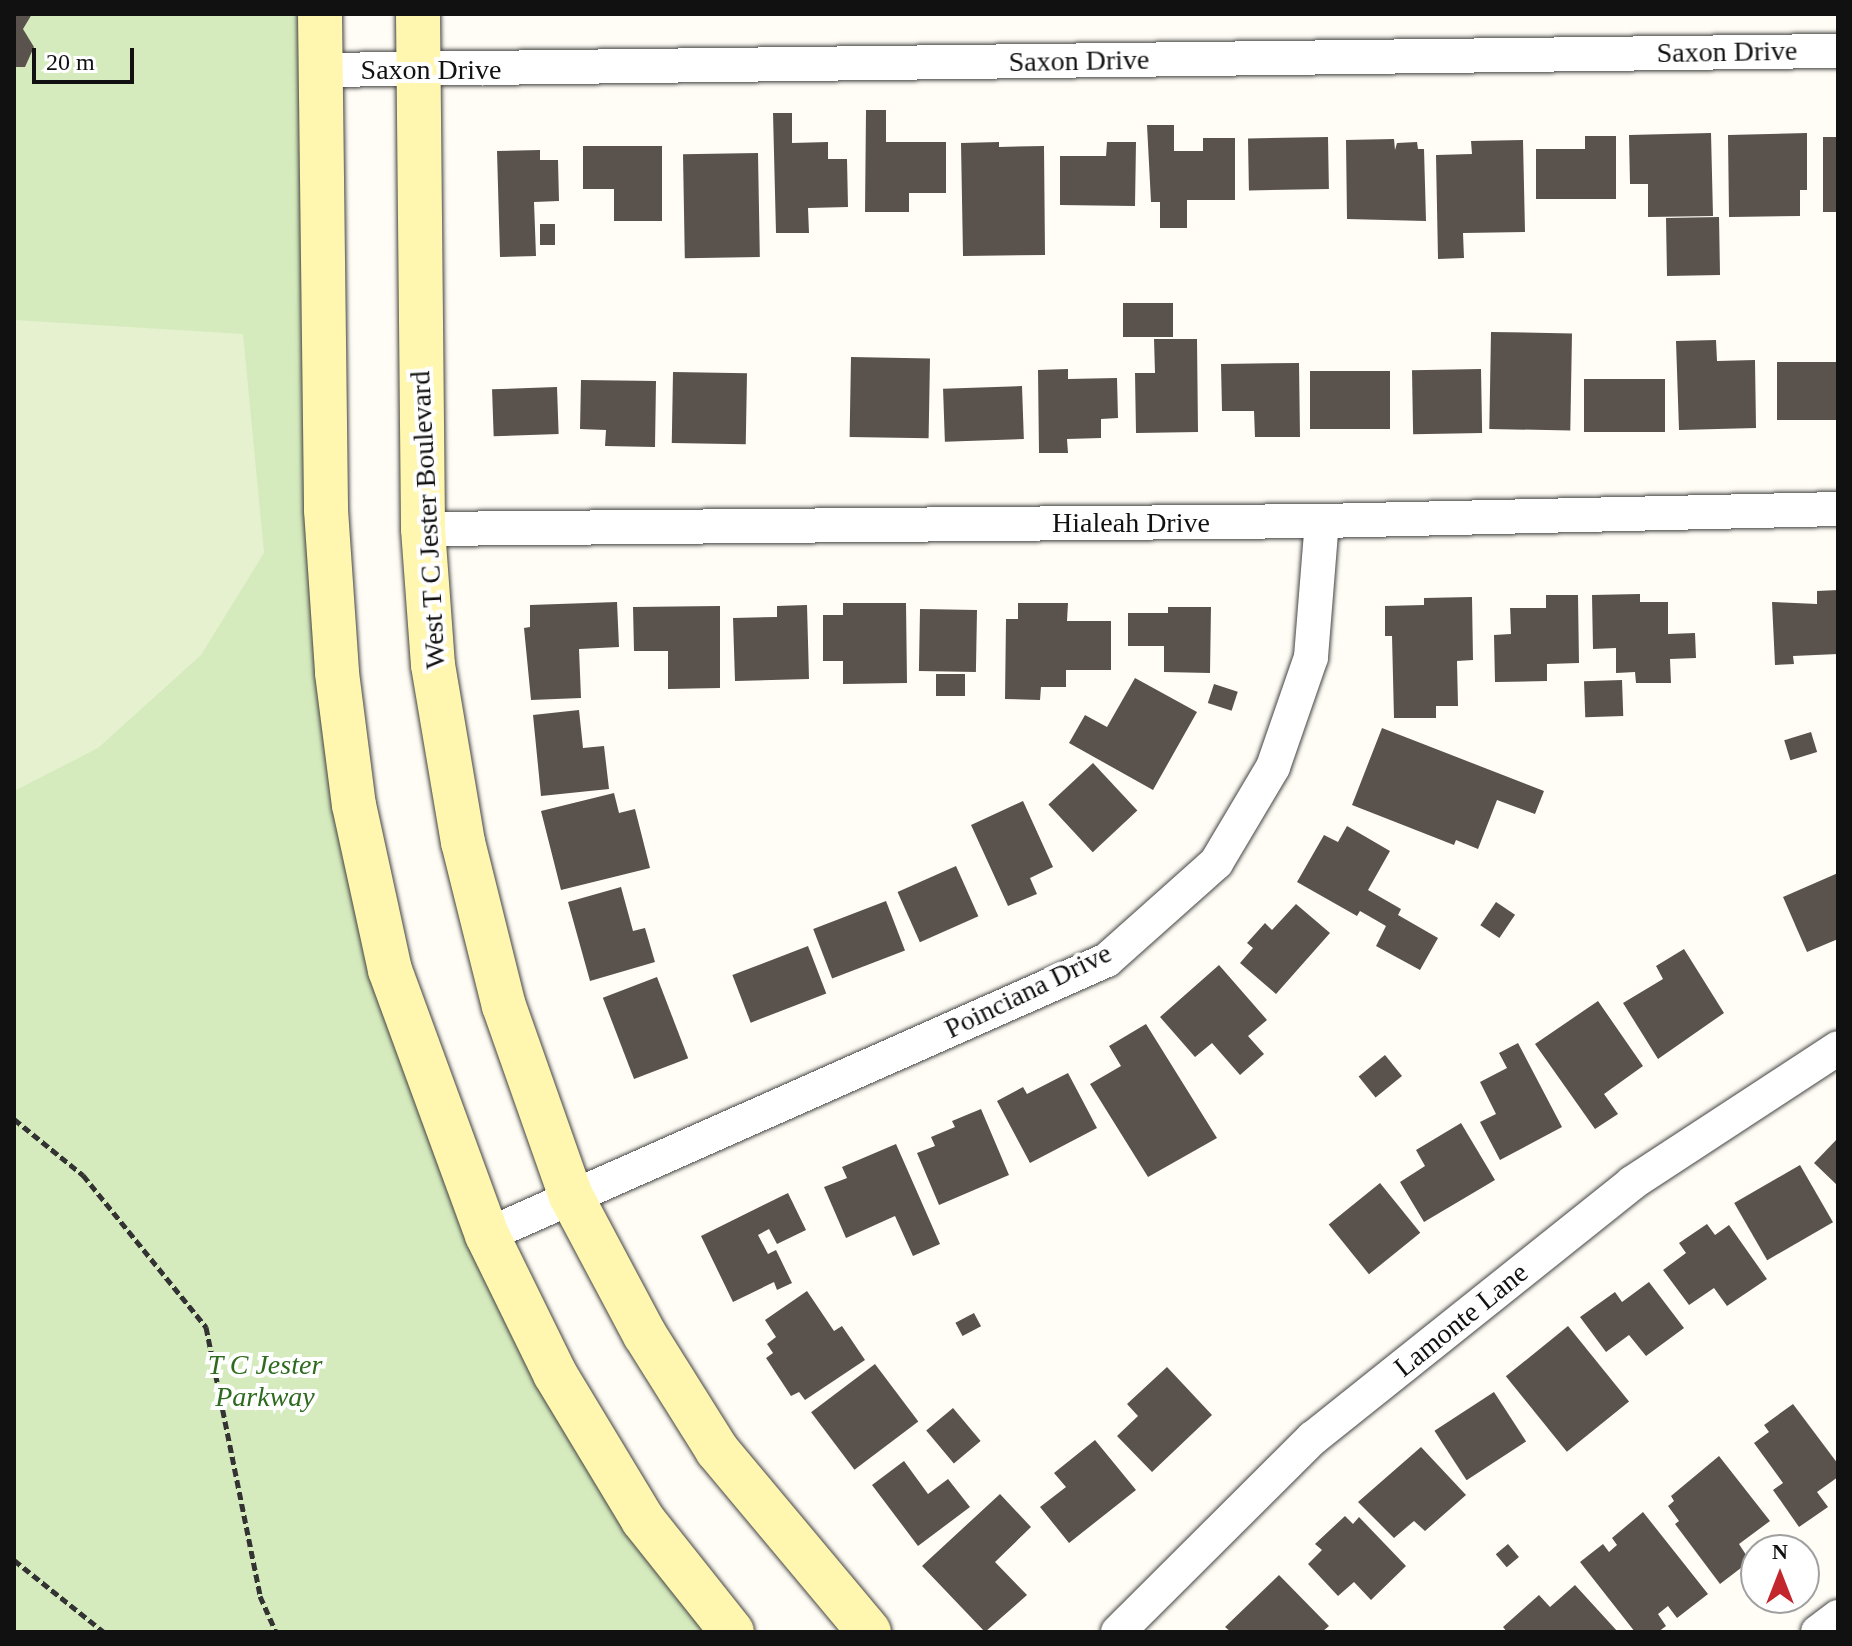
<!DOCTYPE html>
<html>
<head>
<meta charset="utf-8">
<style>
  body { margin:0 }
  #map { position:relative; width:1852px; height:1646px; overflow:hidden; background:#fffdf5; font-family:Georgia,serif }
  div>[style] { position:absolute }
  .green>* { inset:0; background:#d5ebbd }
  .pitch>* { inset:0; background:#e6f2cf }
  .building>* { inset:0; background:#5a524d; transform-origin:0 0 }
  .path>* { height:5px; margin-top:-2.5px; transform-origin:0; background:repeating-linear-gradient(90deg,#333 0 8px,transparent 0 12px) }
  .roads { filter:drop-shadow(0 0 2px #444) drop-shadow(0 0 2px #444) }
  .street>* { height:34px; margin:-17px; padding:0 17px; transform-origin:17px; border-radius:17px; background:#fff }
  .secondary>* { height:44px; margin:-22px; padding:0 22px; transform-origin:22px; border-radius:22px; background:#fff6b0 }
  span { translate:-50% -50%; white-space:nowrap; text-align:center; line-height:1.15; -webkit-text-stroke:8px #fff; paint-order:stroke }
  .street-label { font-size:28px; color:#111 }
  .park-label { font-size:28px; color:#2f6b1f; font-style:italic }
  .frame { position:absolute; inset:0; border:16px solid #111; pointer-events:none }
  .north { position:absolute; left:1740px; top:1534px; width:80px; height:80px; box-sizing:border-box; background:#fff; border:2px solid #a0a0a0; border-radius:50%; rotate:0deg; font-size:22px; font-weight:700; line-height:32px; text-align:center; color:#111 }
  .north::after { content:''; display:block; margin:auto; width:28px; height:36px; background:#c4262e; clip-path:polygon(50% 0,100% 100%,50% 72%,0 100%) }
  .scale { position:absolute; left:32px; top:48px; width:102px; height:36px; box-sizing:border-box; border:4px solid #111; border-top:0; padding-left:10px; font-size:24px; line-height:28px; white-space:nowrap; color:#111; -webkit-text-stroke:6px #fff; paint-order:stroke }
</style>
</head>
<body>
<div id="map">
  <div class="green">
    <i style="clip-path:polygon(14px 14px,300px 14px,312px 548px,398px 1041px,717px 1632px,14px 1632px)"></i>
  </div>
  <div class="pitch">
    <i style="clip-path:polygon(14px 320px,243px 334px,264px 553px,201px 655px,98px 748px,14px 791px)"></i>
  </div>
  <div class="building">
    <i style="clip-path:polygon(14px 14px,32px 14px,23px 29px,34px 47px,25px 67px,14px 67px)"></i>
    <i style="clip-path:polygon(866px 110px,886px 110px,886px 142px,946px 142px,946px 193px,909px 193px,909px 212px,865px 212px)"></i>
    <i style="clip-path:polygon(773px 113px,792px 113px,792px 143px,828px 142px,828px 159px,847px 159px,848px 207px,808px 208px,809px 233px,776px 233px)"></i>
    <i style="clip-path:polygon(1147px 125px,1174px 125px,1174px 151px,1203px 151px,1203px 138px,1235px 138px,1235px 200px,1187px 200px,1187px 228px,1160px 228px,1160px 202px,1151px 202px)"></i>
    <i style="clip-path:polygon(1711px 133px,1713px 216px,1648px 217px,1648px 184px,1630px 184px,1629px 135px)"></i>
    <i style="clip-path:polygon(1807px 133px,1807px 190px,1800px 190px,1800px 216px,1729px 217px,1728px 135px)"></i>
    <i style="clip-path:polygon(1585px 136px,1616px 136px,1616px 199px,1536px 199px,1536px 149px,1585px 149px)"></i>
    <i style="left:1328px;top:137px;width:52px;height:80px;rotate:89deg"></i>
    <i style="left:1823px;top:137px;width:15px;height:75px"></i>
    <i style="clip-path:polygon(1394px 139px,1395px 150px,1397px 143px,1417px 142px,1418px 149px,1424px 149px,1426px 221px,1347px 219px,1346px 140px)"></i>
    <i style="clip-path:polygon(1523px 140px,1525px 232px,1463px 233px,1464px 258px,1438px 259px,1436px 155px,1472px 154px,1471px 141px)"></i>
    <i style="clip-path:polygon(999px 142px,999px 147px,1044px 146px,1045px 255px,963px 256px,961px 143px)"></i>
    <i style="clip-path:polygon(1107px 142px,1136px 142px,1135px 206px,1060px 205px,1060px 156px,1106px 156px)"></i>
    <i style="clip-path:polygon(583px 146px,662px 146px,662px 221px,614px 221px,614px 189px,583px 189px)"></i>
    <i style="clip-path:polygon(540px 150px,540px 160px,558px 160px,559px 201px,534px 202px,536px 256px,500px 257px,497px 151px)"></i>
    <i style="left:758px;top:153px;width:104px;height:75px;rotate:89deg"></i>
    <i style="left:1719px;top:217px;width:58px;height:53px;rotate:89deg"></i>
    <i style="left:540px;top:224px;width:15px;height:21px"></i>
    <i style="left:1123px;top:303px;width:50px;height:34px"></i>
    <i style="left:1491px;top:332px;width:81px;height:97px;rotate:1deg"></i>
    <i style="clip-path:polygon(1154px 339px,1197px 339px,1198px 432px,1136px 433px,1135px 373px,1155px 373px)"></i>
    <i style="clip-path:polygon(1716px 340px,1717px 361px,1755px 360px,1756px 428px,1679px 430px,1676px 341px)"></i>
    <i style="left:851px;top:357px;width:79px;height:80px;rotate:1deg"></i>
    <i style="left:1838px;top:362px;width:58px;height:61px;rotate:90deg"></i>
    <i style="clip-path:polygon(1299px 363px,1300px 437px,1255px 437px,1254px 411px,1222px 411px,1221px 364px)"></i>
    <i style="clip-path:polygon(1068px 369px,1068px 379px,1117px 378px,1118px 418px,1101px 419px,1101px 438px,1067px 439px,1068px 453px,1039px 453px,1038px 370px)"></i>
    <i style="left:1481px;top:369px;width:64px;height:69px;rotate:89deg"></i>
    <i style="left:1310px;top:371px;width:80px;height:58px"></i>
    <i style="left:673px;top:372px;width:74px;height:71px;rotate:1deg"></i>
    <i style="left:1584px;top:379px;width:81px;height:53px"></i>
    <i style="clip-path:polygon(581px 380px,656px 381px,655px 447px,605px 446px,606px 430px,580px 429px)"></i>
    <i style="left:1022px;top:386px;width:53px;height:79px;rotate:88deg"></i>
    <i style="left:557px;top:387px;width:47px;height:65px;rotate:88deg"></i>
    <i style="clip-path:polygon(1838px 590px,1838px 654px,1793px 656px,1794px 664px,1775px 665px,1772px 602px,1817px 604px,1817px 591px)"></i>
    <i style="clip-path:polygon(1640px 594px,1640px 602px,1668px 602px,1668px 634px,1695px 633px,1696px 658px,1670px 659px,1671px 683px,1636px 683px,1635px 672px,1616px 673px,1616px 648px,1593px 649px,1592px 595px)"></i>
    <i style="clip-path:polygon(1546px 595px,1578px 595px,1579px 663px,1547px 664px,1547px 681px,1495px 682px,1494px 635px,1511px 634px,1510px 608px,1546px 608px)"></i>
    <i style="clip-path:polygon(1472px 597px,1473px 660px,1457px 661px,1458px 706px,1436px 706px,1436px 718px,1394px 718px,1392px 636px,1385px 636px,1385px 606px,1424px 605px,1424px 598px)"></i>
    <i style="clip-path:polygon(617px 602px,619px 647px,579px 649px,581px 698px,531px 700px,524px 628px,530px 627px,530px 605px)"></i>
    <i style="clip-path:polygon(843px 603px,906px 603px,907px 683px,843px 684px,843px 661px,823px 661px,823px 615px,843px 615px)"></i>
    <i style="clip-path:polygon(1018px 603px,1068px 603px,1067px 621px,1111px 621px,1111px 670px,1066px 670px,1066px 687px,1041px 687px,1040px 700px,1005px 699px,1006px 619px,1018px 619px)"></i>
    <i style="clip-path:polygon(807px 605px,809px 679px,735px 681px,733px 618px,777px 617px,777px 606px)"></i>
    <i style="clip-path:polygon(720px 606px,720px 688px,668px 689px,668px 651px,634px 651px,633px 607px)"></i>
    <i style="clip-path:polygon(1168px 607px,1211px 607px,1210px 673px,1164px 672px,1164px 646px,1128px 646px,1128px 613px,1168px 613px)"></i>
    <i style="left:920px;top:609px;width:57px;height:62px;rotate:1deg"></i>
    <i style="left:936px;top:674px;width:29px;height:22px"></i>
    <i style="clip-path:polygon(1135px 678px,1197px 712px,1153px 790px,1069px 743px,1085px 715px,1107px 727px)"></i>
    <i style="left:1622px;top:680px;width:36px;height:38px;rotate:88deg"></i>
    <i style="left:1214px;top:684px;width:25px;height:20px;rotate:18deg"></i>
    <i style="clip-path:polygon(579px 710px,583px 748px,604px 746px,609px 789px,541px 796px,533px 715px)"></i>
    <i style="clip-path:polygon(1382px 728px,1544px 791px,1535px 814px,1497px 800px,1478px 849px,1456px 840px,1454px 845px,1352px 805px)"></i>
    <i style="left:1811px;top:732px;width:21px;height:28px;rotate:73deg"></i>
    <i style="left:1093px;top:763px;width:65px;height:61px;rotate:47deg"></i>
    <i style="clip-path:polygon(614px 793px,619px 813px,635px 809px,650px 868px,561px 890px,541px 811px)"></i>
    <i style="clip-path:polygon(1023px 801px,1053px 867px,1030px 878px,1037px 894px,1008px 906px,971px 825px)"></i>
    <i style="clip-path:polygon(1347px 826px,1390px 851px,1368px 890px,1401px 909px,1398px 915px,1438px 938px,1420px 970px,1376px 946px,1386px 926px,1360px 911px,1357px 916px,1297px 882px,1324px 835px,1338px 842px)"></i>
    <i style="left:956px;top:866px;width:55px;height:64px;rotate:66deg"></i>
    <i style="clip-path:polygon(1838px 873px,1838px 939px,1807px 952px,1783px 897px)"></i>
    <i style="clip-path:polygon(621px 887px,633px 931px,645px 928px,655px 962px,590px 981px,568px 902px)"></i>
    <i style="left:886px;top:901px;width:53px;height:78px;rotate:69deg"></i>
    <i style="left:1496px;top:902px;width:23px;height:28px;rotate:34deg"></i>
    <i style="clip-path:polygon(1296px 904px,1330px 933px,1276px 994px,1240px 963px,1253px 948px,1247px 943px,1265px 923px,1272px 930px)"></i>
    <i style="left:808px;top:946px;width:51px;height:81px;rotate:69deg"></i>
    <i style="clip-path:polygon(1684px 949px,1724px 1013px,1658px 1059px,1623px 1003px,1663px 979px,1656px 966px)"></i>
    <i style="clip-path:polygon(1219px 965px,1267px 1020px,1248px 1036px,1264px 1054px,1240px 1075px,1212px 1043px,1195px 1057px,1160px 1017px)"></i>
    <i style="left:657px;top:977px;width:87px;height:58px;rotate:69deg"></i>
    <i style="clip-path:polygon(1598px 1001px,1643px 1066px,1604px 1094px,1618px 1114px,1595px 1129px,1535px 1044px)"></i>
    <i style="clip-path:polygon(1146px 1024px,1217px 1138px,1148px 1177px,1090px 1084px,1121px 1066px,1109px 1046px)"></i>
    <i style="clip-path:polygon(1518px 1043px,1562px 1127px,1500px 1160px,1480px 1122px,1496px 1114px,1480px 1082px,1507px 1068px,1499px 1053px)"></i>
    <i style="left:1385px;top:1055px;width:27px;height:34px;rotate:51deg"></i>
    <i style="clip-path:polygon(1068px 1073px,1097px 1128px,1030px 1163px,997px 1101px,1023px 1087px,1027px 1094px)"></i>
    <i style="clip-path:polygon(981px 1109px,1009px 1175px,939px 1205px,917px 1153px,935px 1146px,931px 1137px,955px 1127px,952px 1121px)"></i>
    <i style="clip-path:polygon(1461px 1123px,1495px 1180px,1424px 1222px,1400px 1182px,1425px 1166px,1416px 1150px)"></i>
    <i style="clip-path:polygon(1838px 1138px,1838px 1186px,1814px 1163px)"></i>
    <i style="clip-path:polygon(896px 1144px,940px 1244px,913px 1256px,895px 1216px,846px 1238px,824px 1187px,847px 1178px,842px 1167px)"></i>
    <i style="left:1800px;top:1165px;width:66px;height:76px;rotate:60deg"></i>
    <i style="left:1380px;top:1183px;width:64px;height:66px;rotate:51deg"></i>
    <i style="clip-path:polygon(788px 1193px,806px 1230px,777px 1244px,769px 1229px,758px 1235px,768px 1254px,776px 1250px,792px 1283px,777px 1290px,774px 1282px,733px 1302px,701px 1236px)"></i>
    <i style="clip-path:polygon(1707px 1224px,1715px 1235px,1729px 1225px,1767px 1279px,1727px 1306px,1714px 1288px,1689px 1305px,1663px 1270px,1686px 1253px,1679px 1243px)"></i>
    <i style="clip-path:polygon(1649px 1282px,1684px 1328px,1646px 1356px,1629px 1335px,1606px 1352px,1580px 1317px,1615px 1292px,1622px 1302px)"></i>
    <i style="clip-path:polygon(807px 1291px,834px 1331px,842px 1326px,865px 1360px,805px 1400px,799px 1392px,791px 1396px,766px 1358px,773px 1353px,767px 1344px,776px 1337px,765px 1320px)"></i>
    <i style="left:974px;top:1313px;width:15px;height:21px;rotate:62deg"></i>
    <i style="left:1568px;top:1326px;width:97px;height:80px;rotate:51deg"></i>
    <i style="left:875px;top:1364px;width:72px;height:80px;rotate:53deg"></i>
    <i style="clip-path:polygon(1167px 1367px,1212px 1415px,1152px 1472px,1117px 1436px,1138px 1416px,1127px 1404px)"></i>
    <i style="left:1494px;top:1392px;width:59px;height:71px;rotate:57deg"></i>
    <i style="clip-path:polygon(1793px 1404px,1838px 1464px,1838px 1477px,1817px 1492px,1828px 1507px,1799px 1527px,1773px 1490px,1783px 1483px,1754px 1443px,1769px 1432px,1764px 1425px)"></i>
    <i style="left:953px;top:1408px;width:43px;height:35px;rotate:50deg"></i>
    <i style="clip-path:polygon(1095px 1440px,1136px 1490px,1069px 1543px,1040px 1507px,1066px 1487px,1054px 1473px)"></i>
    <i style="clip-path:polygon(1421px 1447px,1466px 1495px,1425px 1531px,1414px 1521px,1394px 1538px,1358px 1502px)"></i>
    <i style="clip-path:polygon(1719px 1456px,1770px 1521px,1739px 1544px,1750px 1561px,1720px 1584px,1675px 1524px,1679px 1521px,1668px 1506px,1674px 1501px,1671px 1496px)"></i>
    <i style="clip-path:polygon(904px 1461px,928px 1494px,948px 1479px,970px 1507px,918px 1546px,872px 1485px)"></i>
    <i style="clip-path:polygon(1000px 1494px,1031px 1527px,995px 1562px,1027px 1595px,985px 1632px,922px 1566px)"></i>
    <i style="clip-path:polygon(1643px 1512px,1708px 1594px,1677px 1618px,1668px 1606px,1658px 1614px,1666px 1626px,1658px 1632px,1635px 1632px,1580px 1562px,1603px 1544px,1609px 1552px,1617px 1545px,1612px 1538px)"></i>
    <i style="clip-path:polygon(1345px 1516px,1353px 1524px,1359px 1517px,1406px 1566px,1371px 1600px,1354px 1582px,1338px 1596px,1308px 1564px,1322px 1550px,1315px 1544px)"></i>
    <i style="left:1508px;top:1544px;width:17px;height:16px;rotate:50deg"></i>
    <i style="clip-path:polygon(1279px 1575px,1329px 1626px,1322px 1632px,1231px 1632px,1225px 1627px)"></i>
    <i style="clip-path:polygon(1575px 1585px,1618px 1632px,1507px 1632px,1503px 1627px,1539px 1595px,1550px 1607px)"></i>
  </div>
  <div class="path">
    <i style="left:14px;top:1119px;width:89px;rotate:39.1deg"></i>
    <i style="left:83px;top:1175px;width:196px;rotate:51deg"></i>
    <i style="left:206px;top:1327px;width:274px;rotate:78.6deg"></i>
    <i style="left:260px;top:1596px;width:39px;rotate:66deg"></i>
    <i style="left:14px;top:1560px;width:115px;rotate:38.7deg"></i>
  </div>
  <div class="roads">
    <div class="street">
      <i style="left:321px;top:70px;width:1517px;rotate:-0.72deg"></i>
      <i style="left:423px;top:529px;width:899px;rotate:-0.51deg"></i>
      <i style="left:1322px;top:521px;width:516px;rotate:-1.33deg"></i>
      <i style="left:487px;top:1235px;width:678px;rotate:-23.92deg"></i>
      <i style="left:1107px;top:960px;width:146px;rotate:-41.7deg"></i>
      <i style="left:1216px;top:863px;width:112px;rotate:-59.3deg"></i>
      <i style="left:1273px;top:767px;width:116px;rotate:-70.9deg"></i>
      <i style="left:1311px;top:657px;width:136px;rotate:-85.4deg"></i>
      <i style="left:1118px;top:1632px;width:275px;rotate:-44.9deg"></i>
      <i style="left:1313px;top:1438px;width:408px;rotate:-38.6deg"></i>
      <i style="left:1632px;top:1183px;width:246px;rotate:-33.2deg"></i>
      <i style="left:1818px;top:1632px;width:25px;rotate:-37deg"></i>
    </div>
    <div class="secondary">
      <i style="left:320px;top:14px;width:496px;rotate:89.3deg"></i>
      <i style="left:326px;top:510px;width:163px;rotate:86.1deg"></i>
      <i style="left:337px;top:673px;width:133px;rotate:82.7deg"></i>
      <i style="left:354px;top:805px;width:169px;rotate:77.7deg"></i>
      <i style="left:390px;top:970px;width:282px;rotate:69.9deg"></i>
      <i style="left:487px;top:1235px;width:155px;rotate:63.9deg"></i>
      <i style="left:555px;top:1374px;width:170px;rotate:58.9deg"></i>
      <i style="left:643px;top:1520px;width:143px;rotate:51.5deg"></i>
      <i style="left:418px;top:14px;width:515px;rotate:89.44deg"></i>
      <i style="left:423px;top:529px;width:136px;rotate:85.8deg"></i>
      <i style="left:433px;top:665px;width:180px;rotate:80.4deg"></i>
      <i style="left:463px;top:842px;width:169px;rotate:76deg"></i>
      <i style="left:504px;top:1006px;width:201px;rotate:70.6deg"></i>
      <i style="left:571px;top:1196px;width:157px;rotate:62deg"></i>
      <i style="left:645px;top:1335px;width:136px;rotate:57.9deg"></i>
      <i style="left:717px;top:1450px;width:237px;rotate:50.1deg"></i>
    </div>
  </div>
  <div class="street-label">
    <span style="left:1727px;top:52px;rotate:-1deg">Saxon Drive</span>
    <span style="left:1079px;top:61px;rotate:-1deg">Saxon Drive</span>
    <span style="left:431px;top:70px">Saxon Drive</span>
    <span style="left:428px;top:520px;rotate:-93deg">West T C Jester Boulevard</span>
    <span style="left:1131px;top:523px">Hialeah Drive</span>
    <span style="left:1028px;top:991px;rotate:-26deg">Poinciana Drive</span>
    <span style="left:1461px;top:1320px;rotate:-39deg">Lamonte Lane</span>
  </div>
  <div class="park-label">
    <span style="left:265px;top:1381px">T C Jester<br>Parkway</span>
  </div>
  <div class="frame"></div>
  <div class="north">N</div>
  <div class="scale">20 m</div>
</div>
</body>
</html>
